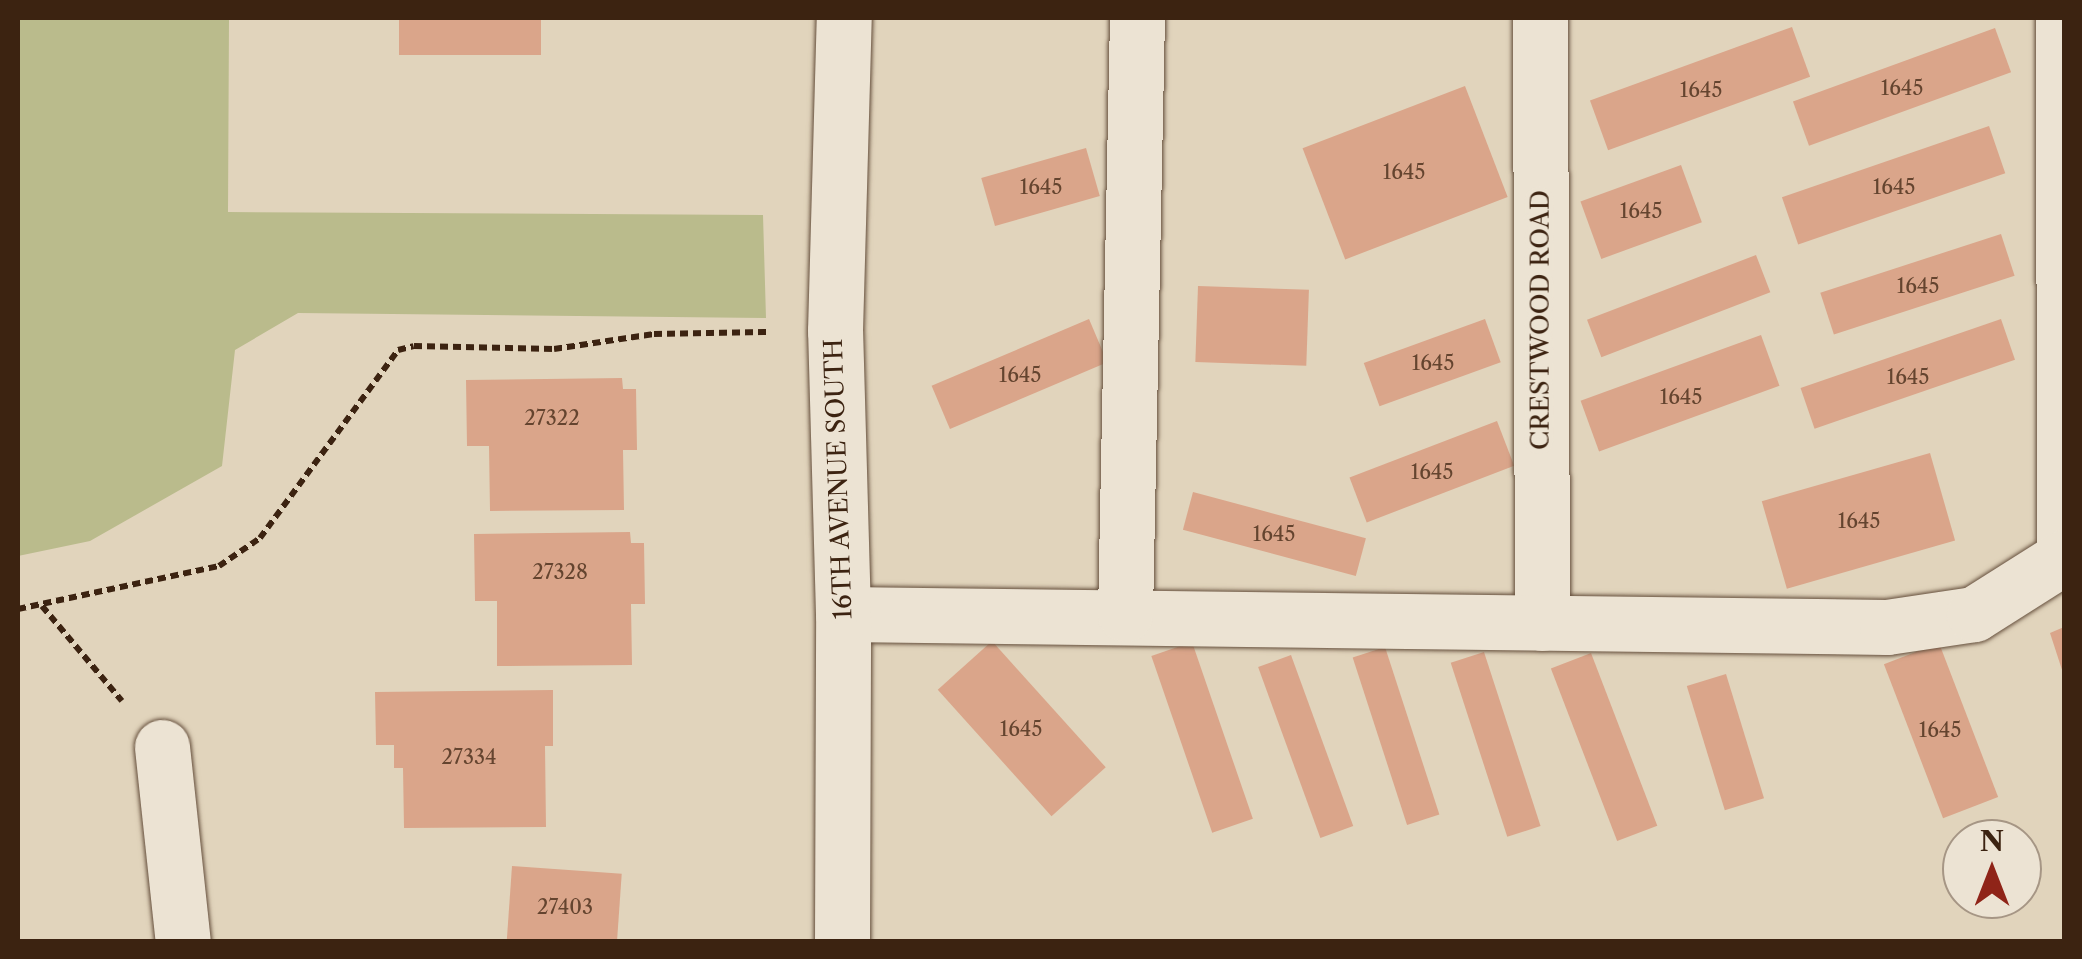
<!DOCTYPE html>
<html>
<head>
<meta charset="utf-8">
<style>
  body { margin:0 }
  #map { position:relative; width:2082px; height:959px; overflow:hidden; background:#e1d4bc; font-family:"Libre Caslon Text",serif }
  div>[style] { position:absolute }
  .green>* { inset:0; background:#babb8c }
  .building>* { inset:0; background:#daa58a; transform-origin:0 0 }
  .path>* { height:6px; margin-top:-3px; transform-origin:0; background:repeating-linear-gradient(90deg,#3c2311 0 8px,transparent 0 13px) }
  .roads { filter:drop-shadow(0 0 2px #654f3c) drop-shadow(0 0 2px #654f3c) }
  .street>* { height:55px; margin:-27.5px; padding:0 27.5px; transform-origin:27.5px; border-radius:27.5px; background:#ece3d3 }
  .secondary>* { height:55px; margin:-27.5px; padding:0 27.5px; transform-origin:27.5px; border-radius:27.5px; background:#ece3d3 }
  span { translate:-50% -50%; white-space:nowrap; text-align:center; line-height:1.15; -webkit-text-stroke:9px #ece3d3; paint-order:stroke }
  .number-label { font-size:20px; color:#64442f }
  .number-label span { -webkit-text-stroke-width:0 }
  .street-label { font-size:25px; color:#3c2311 }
  .frame { position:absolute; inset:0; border:20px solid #3c2311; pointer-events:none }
  .north { position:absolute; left:1942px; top:819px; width:100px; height:100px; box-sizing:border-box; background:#ece3d3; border:2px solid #a69685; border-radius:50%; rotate:0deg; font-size:28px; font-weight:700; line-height:40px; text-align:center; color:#3c2311 }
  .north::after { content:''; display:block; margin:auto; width:35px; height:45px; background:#8f2418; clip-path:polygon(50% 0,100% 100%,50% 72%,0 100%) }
</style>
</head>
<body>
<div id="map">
  <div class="green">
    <i style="clip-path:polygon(18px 18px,229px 18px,228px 212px,763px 215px,766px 318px,298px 313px,235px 350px,222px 466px,90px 541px,18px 556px)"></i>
  </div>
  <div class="building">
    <i style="left:399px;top:18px;width:142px;height:37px"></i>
    <i style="left:1792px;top:27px;width:53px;height:215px;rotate:70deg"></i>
    <i style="left:1995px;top:28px;width:47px;height:215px;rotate:70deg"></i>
    <i style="left:1465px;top:86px;width:119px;height:174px;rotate:69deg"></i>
    <i style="left:1989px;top:126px;width:50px;height:219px;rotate:71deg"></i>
    <i style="left:1086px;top:148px;width:50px;height:109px;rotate:74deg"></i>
    <i style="left:1681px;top:165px;width:61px;height:107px;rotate:70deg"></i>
    <i style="left:2001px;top:234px;width:44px;height:190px;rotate:72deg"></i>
    <i style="left:1756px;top:255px;width:40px;height:181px;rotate:69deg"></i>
    <i style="left:1198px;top:286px;width:111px;height:76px;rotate:2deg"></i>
    <i style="left:1089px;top:319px;width:47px;height:171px;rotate:67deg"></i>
    <i style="left:1485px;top:319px;width:46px;height:129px;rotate:70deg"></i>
    <i style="left:2001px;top:319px;width:43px;height:212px;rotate:71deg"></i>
    <i style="left:1761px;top:335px;width:54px;height:192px;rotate:70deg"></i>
    <i style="clip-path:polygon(622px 378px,623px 389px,636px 389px,637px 450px,623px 450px,624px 510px,490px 511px,489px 446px,467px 446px,466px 380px)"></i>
    <i style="left:1497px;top:421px;width:48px;height:158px;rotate:69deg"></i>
    <i style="left:1930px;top:453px;width:91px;height:175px;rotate:74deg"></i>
    <i style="left:1193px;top:492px;width:179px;height:39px;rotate:15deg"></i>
    <i style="clip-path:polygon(630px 532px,631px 543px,644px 543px,645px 604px,631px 604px,632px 665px,497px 666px,497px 601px,475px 601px,474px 534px)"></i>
    <i style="clip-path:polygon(2064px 627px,2064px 676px,2050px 633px)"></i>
    <i style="left:992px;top:641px;width:170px;height:73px;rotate:48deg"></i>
    <i style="left:1192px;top:642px;width:187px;height:43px;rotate:71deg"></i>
    <i style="left:1939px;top:643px;width:165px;height:59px;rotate:69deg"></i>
    <i style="left:1385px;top:647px;width:176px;height:34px;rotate:72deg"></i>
    <i style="left:1484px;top:652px;width:183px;height:35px;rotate:72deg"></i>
    <i style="left:1591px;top:653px;width:185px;height:43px;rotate:69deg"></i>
    <i style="left:1291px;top:655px;width:182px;height:35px;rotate:70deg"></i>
    <i style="left:1726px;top:674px;width:130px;height:41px;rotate:73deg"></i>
    <i style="clip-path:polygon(553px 690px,553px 746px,545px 746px,546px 827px,404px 828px,403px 768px,394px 768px,394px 745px,376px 745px,375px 692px)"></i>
    <i style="left:512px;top:866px;width:110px;height:76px;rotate:4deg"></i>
  </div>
  <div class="path">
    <i style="left:42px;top:606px;width:124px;rotate:49.9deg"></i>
    <i style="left:18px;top:609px;width:206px;rotate:-12.1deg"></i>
    <i style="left:219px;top:566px;width:50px;rotate:-34.3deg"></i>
    <i style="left:260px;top:538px;width:233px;rotate:-53.7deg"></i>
    <i style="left:398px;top:350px;width:16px;rotate:-14deg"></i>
    <i style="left:414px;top:346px;width:140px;rotate:1.2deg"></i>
    <i style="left:554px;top:349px;width:101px;rotate:-8.5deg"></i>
    <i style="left:654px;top:334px;width:117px;rotate:-1deg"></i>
  </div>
  <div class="roads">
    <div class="street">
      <i style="left:1540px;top:18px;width:605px;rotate:89.81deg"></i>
      <i style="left:2063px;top:18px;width:539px;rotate:89.89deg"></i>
      <i style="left:843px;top:614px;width:1044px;rotate:0.71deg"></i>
      <i style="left:1887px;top:627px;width:88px;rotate:-8.5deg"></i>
      <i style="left:1974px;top:614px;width:107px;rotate:-32.3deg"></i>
      <i style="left:1125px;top:614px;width:596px;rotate:-88.85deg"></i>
      <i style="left:162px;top:747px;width:196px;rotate:83.9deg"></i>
    </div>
    <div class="secondary">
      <i style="left:842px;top:942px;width:328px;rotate:-89.8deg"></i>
      <i style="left:843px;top:614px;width:283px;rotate:-91.6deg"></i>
      <i style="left:835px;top:331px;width:313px;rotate:-88.4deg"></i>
    </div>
  </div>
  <div class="number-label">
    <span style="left:1902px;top:88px">1645</span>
    <span style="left:1701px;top:90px">1645</span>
    <span style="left:1404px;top:172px">1645</span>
    <span style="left:1041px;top:187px">1645</span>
    <span style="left:1894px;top:187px">1645</span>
    <span style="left:1641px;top:211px">1645</span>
    <span style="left:1918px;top:286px">1645</span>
    <span style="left:1433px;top:363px">1645</span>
    <span style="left:1020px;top:375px">1645</span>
    <span style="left:1908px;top:377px">1645</span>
    <span style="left:1681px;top:397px">1645</span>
    <span style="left:552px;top:418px">27322</span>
    <span style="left:1432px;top:472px">1645</span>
    <span style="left:1859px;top:521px">1645</span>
    <span style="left:1274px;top:534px">1645</span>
    <span style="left:560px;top:572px">27328</span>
    <span style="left:1021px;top:729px">1645</span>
    <span style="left:1940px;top:730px">1645</span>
    <span style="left:469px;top:757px">27334</span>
    <span style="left:565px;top:907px">27403</span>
  </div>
  <div class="street-label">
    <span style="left:1541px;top:320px;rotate:-90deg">CRESTWOOD ROAD</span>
    <span style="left:839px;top:479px;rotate:-92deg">16TH AVENUE SOUTH</span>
  </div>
  <div class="frame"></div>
  <div class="north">N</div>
</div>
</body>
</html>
